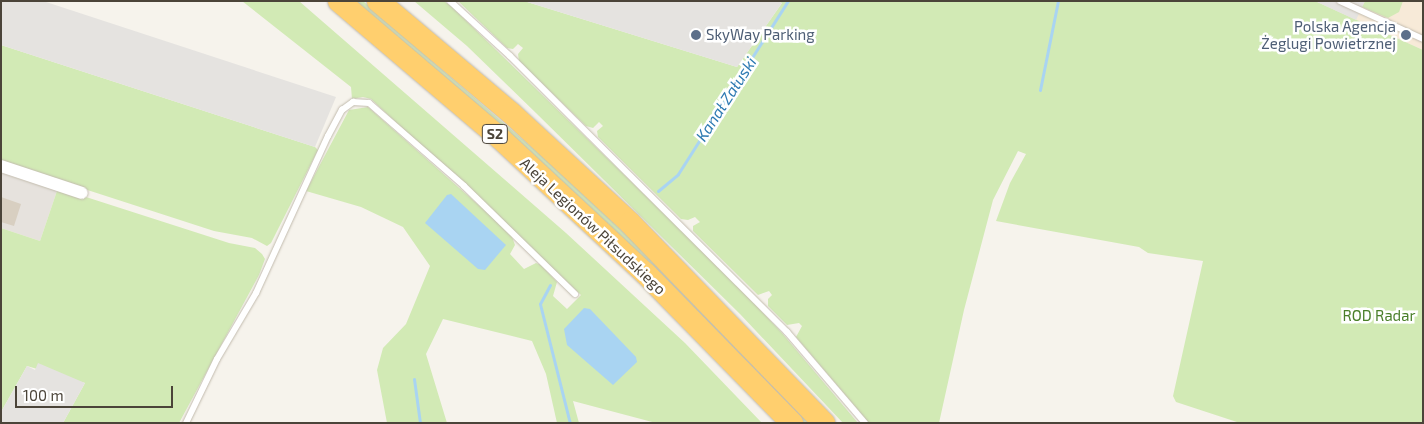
<!DOCTYPE html>
<html>
<head>
<meta charset="utf-8">
<style>
  body { margin:0 }
  #map { position:relative; width:1424px; height:424px; overflow:hidden; background:#f6f3ec; font-family:"Exo 2",sans-serif }
  div>[style] { position:absolute }
  .commercial>* { inset:0; background:#f7ead8 }
  .industrial>* { inset:0; background:#e6e2dd }
  .green>* { inset:0; background:#d2eab5 }
  .parking>* { inset:0; background:#e5e3e0 }
  .water>* { inset:0; background:#a9d4f2 }
  .stream>* { height:3px; margin:-1.5px; padding:0 1.5px; transform-origin:1.5px; border-radius:1.5px; background:#a9d4f2 }
  .building>* { inset:0; background:#d8cfc1 }
  .roads { filter:drop-shadow(0 0 1px #c2bbae) drop-shadow(0 0 1px #c2bbae) }
  .lane>* { height:6px; margin:-3px; padding:0 3px; transform-origin:3px; border-radius:3px; background:#fff }
  .street>* { height:12px; margin:-6px; padding:0 6px; transform-origin:6px; border-radius:6px; background:#fff }
  .highway>* { height:22px; margin:-11px; padding:0 11px; transform-origin:11px; border-radius:11px; background:#ffcf6e }
  .dots>* { width:14px; height:14px; translate:-50% -50%; box-sizing:border-box; border:2px solid #fff; border-radius:50% }
  span { translate:-50% -50%; white-space:nowrap; text-align:center; line-height:1.15; -webkit-text-stroke:5px #fff; paint-order:stroke }
  .shield-label span { padding:1px 4px; background:#fff; border:1px solid; border-radius:4px; -webkit-text-stroke-width:0 }
  .shield-label { font-size:14px; color:#4b4439; font-weight:700 }
  .service-label { font-size:15px; color:#4e5e75 }
  .right { translate:-100% -50%; text-align:right }
  .left { translate:0 -50%; text-align:left }
  .street-label { font-size:15px; color:#4b4439 }
  .park-label { font-size:15px; color:#4a7f2a }
  .water-label { font-size:16px; color:#2e7ab2; font-style:italic }
  .frame { position:absolute; inset:0; border:2px solid #4b4439; pointer-events:none }
  .scale { position:absolute; left:15px; top:386px; width:158px; height:22px; box-sizing:border-box; border:2px solid #4b4439; border-top:0; padding-left:6px; font-size:15px; line-height:18px; white-space:nowrap; color:#4b4439; -webkit-text-stroke:4px #fff; paint-order:stroke }
</style>
</head>
<body>
<div id="map">
  <div class="commercial">
    <i style="clip-path:polygon(1315px 1px,1423px 1px,1423px 50px,1356px 20px)"></i>
  </div>
  <div class="industrial">
    <i style="clip-path:polygon(1px 173px,57px 191px,40px 241px,1px 228px)"></i>
  </div>
  <div class="green">
    <i style="clip-path:polygon(242px 1px,299px 1px,307px 8px,566px 233px,685px 343px,762px 423px,656px 423px,573px 401px,579px 423px,557px 423px,546px 374px,532px 341px,443px 319px,426px 354px,447px 423px,387px 423px,377px 370px,383px 348px,406px 324px,430px 266px,403px 227px,361px 207px,306px 191px,349px 110px,368px 107px,511px 234px,515px 245px,510px 254px,524px 269px,536px 263px,541px 265px,557px 282px,553px 296px,567px 309px,581px 295px,371px 99px,363px 97px,352px 99px,351px 87px)"></i>
    <i style="clip-path:polygon(354px 1px,363px 1px,372px 9px,559px 171px,638px 246px,811px 423px,804px 423px)"></i>
    <i style="clip-path:polygon(414px 1px,444px 1px,452px 7px,733px 281px,782px 333px,858px 423px,843px 423px,740px 314px,536px 113px,467px 46px)"></i>
    <i style="clip-path:polygon(458px 1px,524px 1px,737px 67px,782px 3px,777px 1px,1315px 1px,1423px 50px,1423px 423px,1240px 423px,1176px 402px,1173px 396px,1203px 261px,1148px 253px,1139px 247px,996px 221px,1010px 183px,1026px 154px,1018px 151px,993px 200px,964px 310px,939px 423px,869px 423px,796px 337px,802px 326px,799px 323px,787px 325px,768px 306px,768px 299px,772px 295px,769px 291px,758px 295px,693px 231px,693px 226px,700px 222px,695px 217px,688px 220px,681px 219px,598px 137px,597px 131px,603px 126px,599px 122px,593px 128px,586px 126px,519px 61px,518px 54px,523px 48px,518px 44px,513px 49px,507px 48px)"></i>
    <i style="clip-path:polygon(1365px 1px,1403px 1px,1399px 12px,1388px 18px,1362px 7px)"></i>
    <i style="clip-path:polygon(1px 45px,315px 147px,318px 150px,271px 243px,267px 246px,252px 238px,214px 231px,1px 162px)"></i>
    <i style="clip-path:polygon(58px 188px,229px 243px,255px 248px,262px 254px,265px 259px,259px 275px,179px 423px,63px 423px,85px 383px,27px 366px,1px 412px,1px 228px,40px 241px)"></i>
  </div>
  <div class="parking">
    <i style="clip-path:polygon(1px 1px,43px 1px,336px 97px,315px 147px,1px 45px)"></i>
    <i style="clip-path:polygon(524px 1px,777px 1px,782px 3px,737px 67px)"></i>
    <i style="clip-path:polygon(1315px 1px,1365px 1px,1356px 20px)"></i>
    <i style="clip-path:polygon(38px 363px,85px 383px,63px 423px,1px 423px,1px 412px,27px 366px,35px 370px)"></i>
  </div>
  <div class="water">
    <i style="clip-path:polygon(451px 194px,506px 245px,485px 270px,478px 269px,425px 223px,447px 195px)"></i>
    <i style="clip-path:polygon(584px 308px,590px 309px,636px 357px,637px 362px,613px 385px,567px 345px,564px 329px)"></i>
  </div>
  <div class="stream">
    <i style="left:1040px;top:90px;width:91px;rotate:-78.6deg"></i>
    <i style="left:658px;top:191px;width:26px;rotate:-40deg"></i>
    <i style="left:678px;top:174px;width:205px;rotate:-57.6deg"></i>
    <i style="left:550px;top:285px;width:21px;rotate:118deg"></i>
    <i style="left:540px;top:304px;width:123px;rotate:75.9deg"></i>
    <i style="left:414px;top:379px;width:44px;rotate:82.2deg"></i>
  </div>
  <div class="building">
    <i style="clip-path:polygon(1px 197px,21px 204px,14px 226px,1px 222px)"></i>
  </div>
  <div class="roads">
    <div class="lane">
      <i style="left:450px;top:1px;width:81px;rotate:42.5deg"></i>
      <i style="left:510px;top:56px;width:391px;rotate:44.9deg"></i>
      <i style="left:787px;top:332px;width:120px;rotate:49.4deg"></i>
      <i style="left:1340px;top:1px;width:91px;rotate:24.6deg"></i>
      <i style="left:186px;top:423px;width:71px;rotate:-64.2deg"></i>
      <i style="left:217px;top:359px;width:77px;rotate:-59.4deg"></i>
      <i style="left:256px;top:293px;width:173px;rotate:-65.4deg"></i>
      <i style="left:328px;top:136px;width:30px;rotate:-62deg"></i>
      <i style="left:342px;top:110px;width:14px;rotate:-36deg"></i>
      <i style="left:353px;top:102px;width:16px;rotate:4deg"></i>
      <i style="left:369px;top:103px;width:126px;rotate:41.1deg"></i>
      <i style="left:464px;top:186px;width:155px;rotate:44.2deg"></i>
    </div>
    <div class="street">
      <i style="left:1px;top:166px;width:85px;rotate:18.4deg"></i>
    </div>
    <div class="highway">
      <i style="left:339px;top:1px;width:213px;rotate:40.4deg"></i>
      <i style="left:501px;top:139px;width:198px;rotate:43deg"></i>
      <i style="left:646px;top:274px;width:209px;rotate:45.6deg"></i>
      <i style="left:378px;top:1px;width:174px;rotate:40.1deg"></i>
      <i style="left:511px;top:113px;width:162px;rotate:42.7deg"></i>
      <i style="left:630px;top:223px;width:279px;rotate:45.9deg"></i>
    </div>
  </div>
  <div class="dots">
    <i style="left:696px;top:35px;background:#5c6f8a"></i>
    <i style="left:1406px;top:35px;background:#5c6f8a"></i>
  </div>
  <div class="shield-label">
    <span style="left:495px;top:134px">S2</span>
  </div>
  <div class="service-label">
    <span class="right" style="left:1396px;top:35px">Polska Agencja<br>Żeglugi Powietrznej</span>
    <span class="left" style="left:706px;top:35px">SkyWay Parking</span>
  </div>
  <div class="street-label">
    <span style="left:593px;top:226px;rotate:43deg">Aleja Legionów Piłsudskiego</span>
  </div>
  <div class="park-label">
    <span style="left:1379px;top:316px">ROD Radar</span>
  </div>
  <div class="water-label">
    <span style="left:726px;top:99px;rotate:-57deg">Kanał Załuski</span>
  </div>
  <div class="frame"></div>
  <div class="scale">100 m</div>
</div>
</body>
</html>
